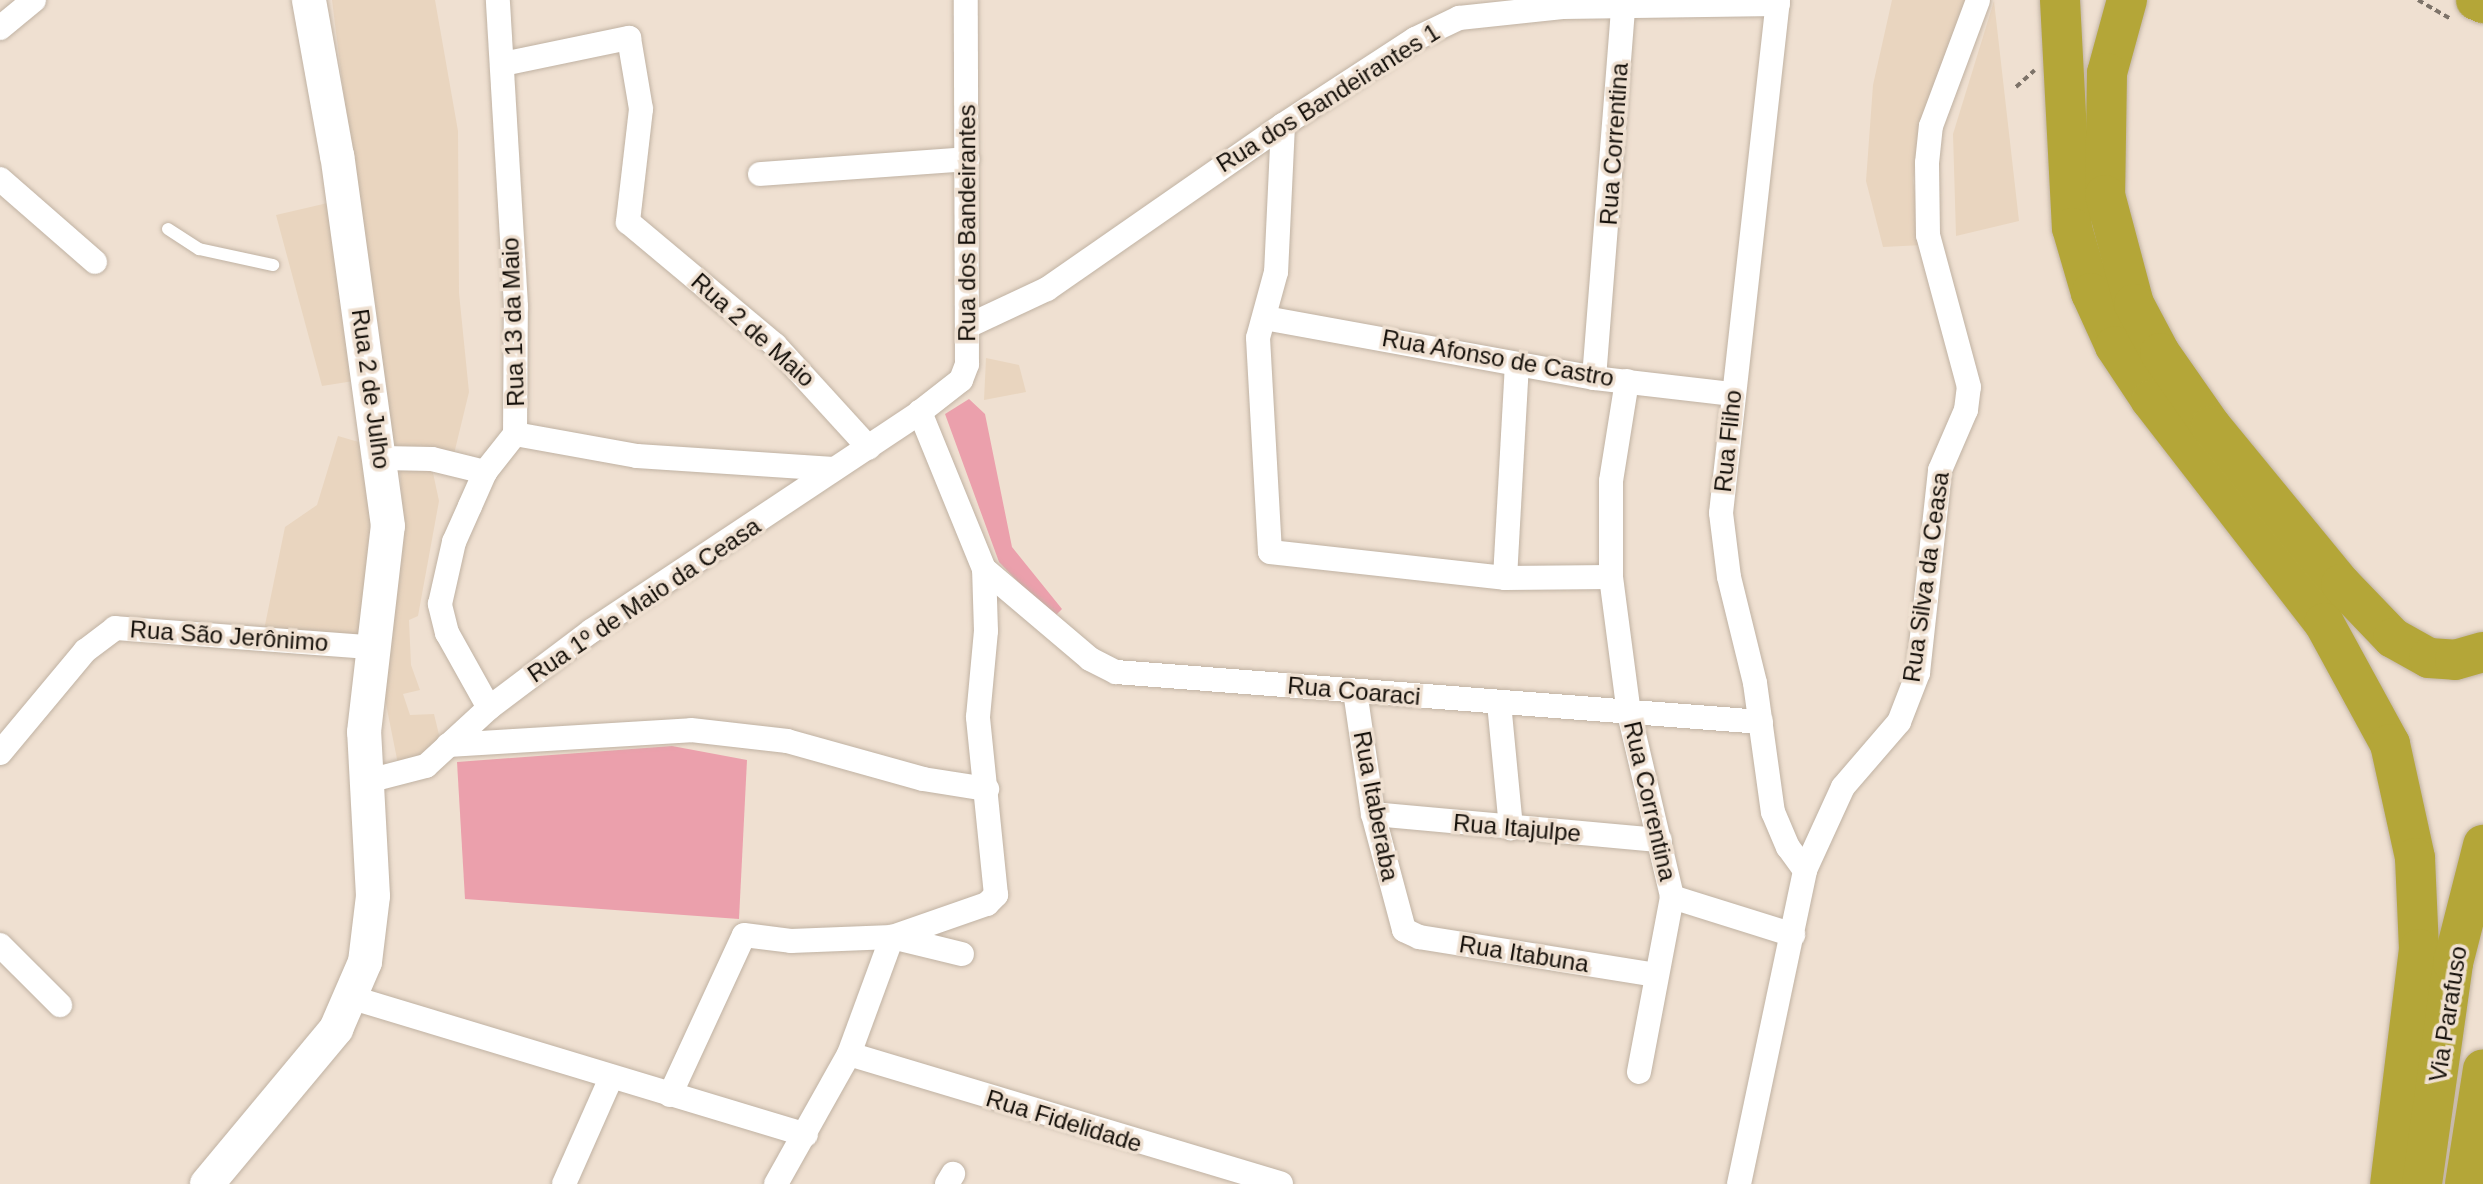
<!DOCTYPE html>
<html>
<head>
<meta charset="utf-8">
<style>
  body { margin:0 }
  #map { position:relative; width:2483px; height:1184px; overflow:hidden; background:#efe0d1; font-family:Helvetica,sans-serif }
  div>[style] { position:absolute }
  .built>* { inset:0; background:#e9d5bf }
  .green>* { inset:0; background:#eba0ac }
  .path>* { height:4px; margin-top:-2px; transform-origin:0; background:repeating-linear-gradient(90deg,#7d7369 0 6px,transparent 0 10px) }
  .roads { filter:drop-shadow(0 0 2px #c0b2a3) drop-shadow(0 0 2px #c0b2a3) }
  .service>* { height:12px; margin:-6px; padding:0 6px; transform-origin:6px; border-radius:6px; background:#fff }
  .minor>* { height:24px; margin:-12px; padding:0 12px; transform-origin:12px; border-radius:12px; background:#fff }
  .secondary>* { height:34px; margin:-17px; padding:0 17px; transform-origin:17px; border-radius:17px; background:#fff }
  .trunk>* { height:40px; margin:-20px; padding:0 20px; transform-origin:20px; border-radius:20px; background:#b4a638 }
  span { translate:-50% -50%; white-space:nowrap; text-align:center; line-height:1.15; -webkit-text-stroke:7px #efe0d1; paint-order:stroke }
  .street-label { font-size:24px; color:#15100a }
</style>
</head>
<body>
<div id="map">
  <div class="built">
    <i style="clip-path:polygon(332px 0,435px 0,458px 131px,459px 293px,469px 392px,454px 454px,388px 448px)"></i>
    <i style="clip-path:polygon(1892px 0,1967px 0,1921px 126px,1913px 181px,1923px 245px,1883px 247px,1866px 181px,1873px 85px)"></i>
    <i style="clip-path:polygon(1994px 1px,2019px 221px,1956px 236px,1953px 134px)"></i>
    <i style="clip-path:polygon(332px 202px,360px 380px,322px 386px,276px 215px)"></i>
    <i style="clip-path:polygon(986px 358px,1019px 365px,1026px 392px,984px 400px)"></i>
    <i style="clip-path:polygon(338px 436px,369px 445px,377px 516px,360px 638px,264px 630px,285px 527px,317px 505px)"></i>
    <i style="clip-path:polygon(432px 468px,439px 501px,418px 616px,409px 620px,411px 665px,420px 690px,403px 694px,410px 715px,434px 714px,441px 743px,420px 763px,398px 764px,381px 679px,404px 533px,400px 469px)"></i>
  </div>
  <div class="green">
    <i style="clip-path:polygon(969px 399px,985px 414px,1012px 547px,1062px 609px,1053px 618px,999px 562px,945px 414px)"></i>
    <i style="clip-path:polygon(672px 746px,747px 760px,739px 919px,465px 899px,457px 762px)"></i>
  </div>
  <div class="path">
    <i style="left:2418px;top:0;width:39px;rotate:30deg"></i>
    <i style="left:2016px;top:87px;width:25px;rotate:-42deg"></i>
  </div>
  <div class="roads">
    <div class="service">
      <i style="left:168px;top:229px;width:37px;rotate:33deg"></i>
      <i style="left:199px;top:249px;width:76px;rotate:12.2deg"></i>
    </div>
    <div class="minor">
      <i style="left:1778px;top:0;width:516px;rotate:96.34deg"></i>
      <i style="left:1721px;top:513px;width:64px;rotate:82.9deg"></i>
      <i style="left:1729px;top:577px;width:109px;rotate:76.2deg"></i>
      <i style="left:1755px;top:683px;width:130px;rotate:82.1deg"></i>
      <i style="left:1773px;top:812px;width:38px;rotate:67deg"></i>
      <i style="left:1788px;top:847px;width:29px;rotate:54deg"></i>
      <i style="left:0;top:28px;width:44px;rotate:-39.5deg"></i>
      <i style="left:503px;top:64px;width:129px;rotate:-11.7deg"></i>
      <i style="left:629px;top:38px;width:72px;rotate:80.4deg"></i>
      <i style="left:641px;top:109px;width:114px;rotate:96.6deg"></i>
      <i style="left:628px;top:222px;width:192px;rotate:39.9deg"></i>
      <i style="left:775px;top:345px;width:139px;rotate:47.6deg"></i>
      <i style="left:1283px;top:125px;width:147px;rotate:92.7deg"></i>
      <i style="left:1276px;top:272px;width:68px;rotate:105.3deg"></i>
      <i style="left:1258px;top:338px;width:214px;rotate:86.8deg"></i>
      <i style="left:1270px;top:552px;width:236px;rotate:6.3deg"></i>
      <i style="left:1505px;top:578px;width:106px;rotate:-0.5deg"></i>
      <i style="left:760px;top:174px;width:208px;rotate:-4.1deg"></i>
      <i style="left:0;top:179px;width:126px;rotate:41.1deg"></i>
      <i style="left:1265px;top:318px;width:334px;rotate:10.3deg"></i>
      <i style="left:1594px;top:378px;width:139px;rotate:6.6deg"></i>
      <i style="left:970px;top:325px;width:85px;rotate:-25.1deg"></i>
      <i style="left:1047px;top:289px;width:287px;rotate:-34.8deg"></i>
      <i style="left:1283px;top:125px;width:158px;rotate:-33.1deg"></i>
      <i style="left:1415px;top:39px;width:49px;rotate:-25.5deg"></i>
      <i style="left:1459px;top:18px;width:104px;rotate:-6.1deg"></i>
      <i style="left:1562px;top:7px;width:216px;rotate:-0.8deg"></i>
      <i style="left:1594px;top:378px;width:373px;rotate:-85.5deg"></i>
      <i style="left:1627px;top:381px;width:101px;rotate:99.1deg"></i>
      <i style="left:1611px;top:481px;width:96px;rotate:90deg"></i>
      <i style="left:1611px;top:577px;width:137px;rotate:82.5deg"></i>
      <i style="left:1629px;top:713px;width:189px;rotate:76.8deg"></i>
      <i style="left:1672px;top:897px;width:178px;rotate:100.7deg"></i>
      <i style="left:515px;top:434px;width:124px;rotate:10.2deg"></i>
      <i style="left:637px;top:456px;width:197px;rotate:3.8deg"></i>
      <i style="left:382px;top:458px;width:50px;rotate:1.1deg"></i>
      <i style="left:432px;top:459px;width:55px;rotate:13.8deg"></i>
      <i style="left:984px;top:569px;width:139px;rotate:40.3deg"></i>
      <i style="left:1090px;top:659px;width:29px;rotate:27deg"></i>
      <i style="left:1116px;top:672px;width:647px;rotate:4.43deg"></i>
      <i style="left:1505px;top:578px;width:214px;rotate:-86.8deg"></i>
      <i style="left:1355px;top:691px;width:124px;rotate:81.7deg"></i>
      <i style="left:1373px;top:814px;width:120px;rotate:75deg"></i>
      <i style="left:1404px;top:930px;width:17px;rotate:25deg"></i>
      <i style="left:1419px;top:937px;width:240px;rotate:9.1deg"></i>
      <i style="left:1499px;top:703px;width:126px;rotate:84.5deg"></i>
      <i style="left:489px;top:708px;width:86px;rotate:-119.2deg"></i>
      <i style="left:447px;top:633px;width:30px;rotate:-104deg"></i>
      <i style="left:440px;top:604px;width:64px;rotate:-77.3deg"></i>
      <i style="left:454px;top:542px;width:39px;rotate:-66deg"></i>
      <i style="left:470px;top:506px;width:37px;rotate:-66deg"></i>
      <i style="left:485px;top:472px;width:48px;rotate:-51.7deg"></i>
      <i style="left:515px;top:434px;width:128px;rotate:-89.6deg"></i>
      <i style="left:516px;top:306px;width:307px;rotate:-93.4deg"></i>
      <i style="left:448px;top:745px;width:243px;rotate:-3.5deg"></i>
      <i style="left:691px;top:730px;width:97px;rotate:6.5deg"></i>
      <i style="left:787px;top:741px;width:141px;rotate:15.6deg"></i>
      <i style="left:923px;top:779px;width:65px;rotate:8.9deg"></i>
      <i style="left:0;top:753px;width:133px;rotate:-50.2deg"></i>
      <i style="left:85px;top:651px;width:38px;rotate:-37deg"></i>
      <i style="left:115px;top:628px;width:256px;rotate:4.3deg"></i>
      <i style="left:368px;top:781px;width:60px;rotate:-14.5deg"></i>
      <i style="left:426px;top:766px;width:86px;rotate:-42.6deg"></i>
      <i style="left:489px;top:708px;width:128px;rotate:-37deg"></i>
      <i style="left:591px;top:631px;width:395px;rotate:-33.6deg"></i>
      <i style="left:1373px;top:814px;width:288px;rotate:5.2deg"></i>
      <i style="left:1672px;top:897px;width:127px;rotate:17.4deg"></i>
      <i style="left:892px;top:937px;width:101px;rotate:-19.2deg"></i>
      <i style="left:987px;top:904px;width:13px;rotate:-45deg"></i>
      <i style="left:996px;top:895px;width:179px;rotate:-95.8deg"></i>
      <i style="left:978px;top:717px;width:86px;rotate:-84.7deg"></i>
      <i style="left:986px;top:631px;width:62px;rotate:-91.8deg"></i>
      <i style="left:984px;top:569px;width:170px;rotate:-112.2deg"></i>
      <i style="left:920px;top:412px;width:52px;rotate:-38deg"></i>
      <i style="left:961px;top:380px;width:17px;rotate:-69deg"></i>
      <i style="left:967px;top:364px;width:364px;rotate:-90.2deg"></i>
      <i style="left:0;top:945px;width:85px;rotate:45deg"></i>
      <i style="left:353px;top:998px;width:473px;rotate:16.8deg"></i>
      <i style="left:849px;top:1054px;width:451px;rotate:16.7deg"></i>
      <i style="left:670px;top:1095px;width:176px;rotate:-65.2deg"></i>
      <i style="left:744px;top:935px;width:47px;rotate:7.3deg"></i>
      <i style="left:791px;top:941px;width:101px;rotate:-2.3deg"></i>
      <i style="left:892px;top:937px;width:72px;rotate:13.7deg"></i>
      <i style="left:564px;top:1184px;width:116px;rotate:-66.1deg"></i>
      <i style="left:776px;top:1184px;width:149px;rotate:-60.7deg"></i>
      <i style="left:849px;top:1054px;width:125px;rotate:-69.8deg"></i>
      <i style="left:947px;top:1184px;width:12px;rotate:-59deg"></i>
      <i style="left:1739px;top:1184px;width:321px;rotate:-78.1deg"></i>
      <i style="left:1805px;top:870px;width:91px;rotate:-65.4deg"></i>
      <i style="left:1843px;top:787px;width:86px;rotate:-49.3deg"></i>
      <i style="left:1899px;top:722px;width:53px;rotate:-68.8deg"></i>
      <i style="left:1918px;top:673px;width:204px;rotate:-83.8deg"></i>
      <i style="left:1940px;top:470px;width:65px;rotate:-66.6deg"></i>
      <i style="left:1966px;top:410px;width:23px;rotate:-83deg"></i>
      <i style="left:1969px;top:387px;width:157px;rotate:-105.1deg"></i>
      <i style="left:1928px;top:235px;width:72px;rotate:-90.8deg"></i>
      <i style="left:1927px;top:163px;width:37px;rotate:-84deg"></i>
      <i style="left:1931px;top:126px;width:134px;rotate:-69.5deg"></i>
    </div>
    <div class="secondary">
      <i style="left:207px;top:1184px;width:202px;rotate:-50.2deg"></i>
      <i style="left:336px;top:1029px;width:73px;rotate:-66.6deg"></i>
      <i style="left:365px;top:962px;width:66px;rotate:-83.1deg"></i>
      <i style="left:373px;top:896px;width:164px;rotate:-93.1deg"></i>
      <i style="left:364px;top:732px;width:207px;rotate:-83.4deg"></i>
      <i style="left:388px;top:526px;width:373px;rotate:-97.8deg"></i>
      <i style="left:337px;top:156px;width:158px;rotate:-100.2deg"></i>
    </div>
    <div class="trunk">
      <i style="left:2060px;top:0;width:228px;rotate:87deg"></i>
      <i style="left:2072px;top:228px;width:68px;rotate:73.7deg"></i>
      <i style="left:2091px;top:293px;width:58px;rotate:65.6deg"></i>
      <i style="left:2115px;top:346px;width:65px;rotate:56.3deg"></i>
      <i style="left:2151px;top:400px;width:282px;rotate:52.2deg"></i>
      <i style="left:2324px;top:623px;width:138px;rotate:61.4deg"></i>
      <i style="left:2390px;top:744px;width:117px;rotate:77.6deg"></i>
      <i style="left:2415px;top:858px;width:91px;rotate:87.5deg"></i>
      <i style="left:2419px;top:949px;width:237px;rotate:97deg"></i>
      <i style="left:2127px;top:0;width:76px;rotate:105.3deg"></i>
      <i style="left:2107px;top:73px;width:122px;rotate:90.9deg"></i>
      <i style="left:2105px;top:195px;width:113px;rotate:75.1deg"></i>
      <i style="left:2134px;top:304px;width:55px;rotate:62deg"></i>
      <i style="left:2160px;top:353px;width:89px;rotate:55.1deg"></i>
      <i style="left:2211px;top:426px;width:205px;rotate:50.6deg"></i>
      <i style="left:2341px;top:584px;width:75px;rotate:46.1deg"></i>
      <i style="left:2393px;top:638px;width:41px;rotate:29.1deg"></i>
      <i style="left:2429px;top:658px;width:26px;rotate:4deg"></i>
      <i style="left:2455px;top:660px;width:29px;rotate:-16deg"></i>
      <i style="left:2476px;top:0;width:8px;rotate:23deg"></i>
      <i style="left:2422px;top:1184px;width:223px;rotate:-82deg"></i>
      <i style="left:2453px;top:963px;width:122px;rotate:-75.7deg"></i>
      <i style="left:2465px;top:1184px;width:116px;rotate:-81.1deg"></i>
    </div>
  </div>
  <div class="street-label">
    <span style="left:1328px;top:98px;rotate:-32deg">Rua dos Bandeirantes 1</span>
    <span style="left:1614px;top:144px;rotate:-86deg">Rua Correntina</span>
    <span style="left:967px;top:223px;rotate:-90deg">Rua dos Bandeirantes</span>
    <span style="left:513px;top:322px;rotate:-92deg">Rua 13 da Maio</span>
    <span style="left:753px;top:330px;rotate:42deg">Rua 2 de Maio</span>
    <span style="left:1498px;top:358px;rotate:10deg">Rua Afonso de Castro</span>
    <span style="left:371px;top:389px;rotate:82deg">Rua 2 de Julho</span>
    <span style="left:1728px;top:441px;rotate:-84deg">Rua Fliho</span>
    <span style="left:1926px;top:577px;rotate:-82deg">Rua Silva da Ceasa</span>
    <span style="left:644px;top:600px;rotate:-34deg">Rua 1º de Maio da Ceasa</span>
    <span style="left:229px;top:636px;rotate:4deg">Rua São Jerônimo</span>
    <span style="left:1354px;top:691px;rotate:5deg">Rua Coaraci</span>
    <span style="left:1650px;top:801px;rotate:77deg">Rua Correntina</span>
    <span style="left:1376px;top:806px;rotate:79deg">Rua Itaberaba</span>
    <span style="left:1517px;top:828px;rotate:5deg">Rua Itajulpe</span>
    <span style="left:1524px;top:954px;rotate:9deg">Rua Itabuna</span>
    <span style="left:2448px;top:1014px;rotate:-81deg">Via Parafuso</span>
    <span style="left:1064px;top:1121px;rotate:17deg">Rua Fidelidade</span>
  </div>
</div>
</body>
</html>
